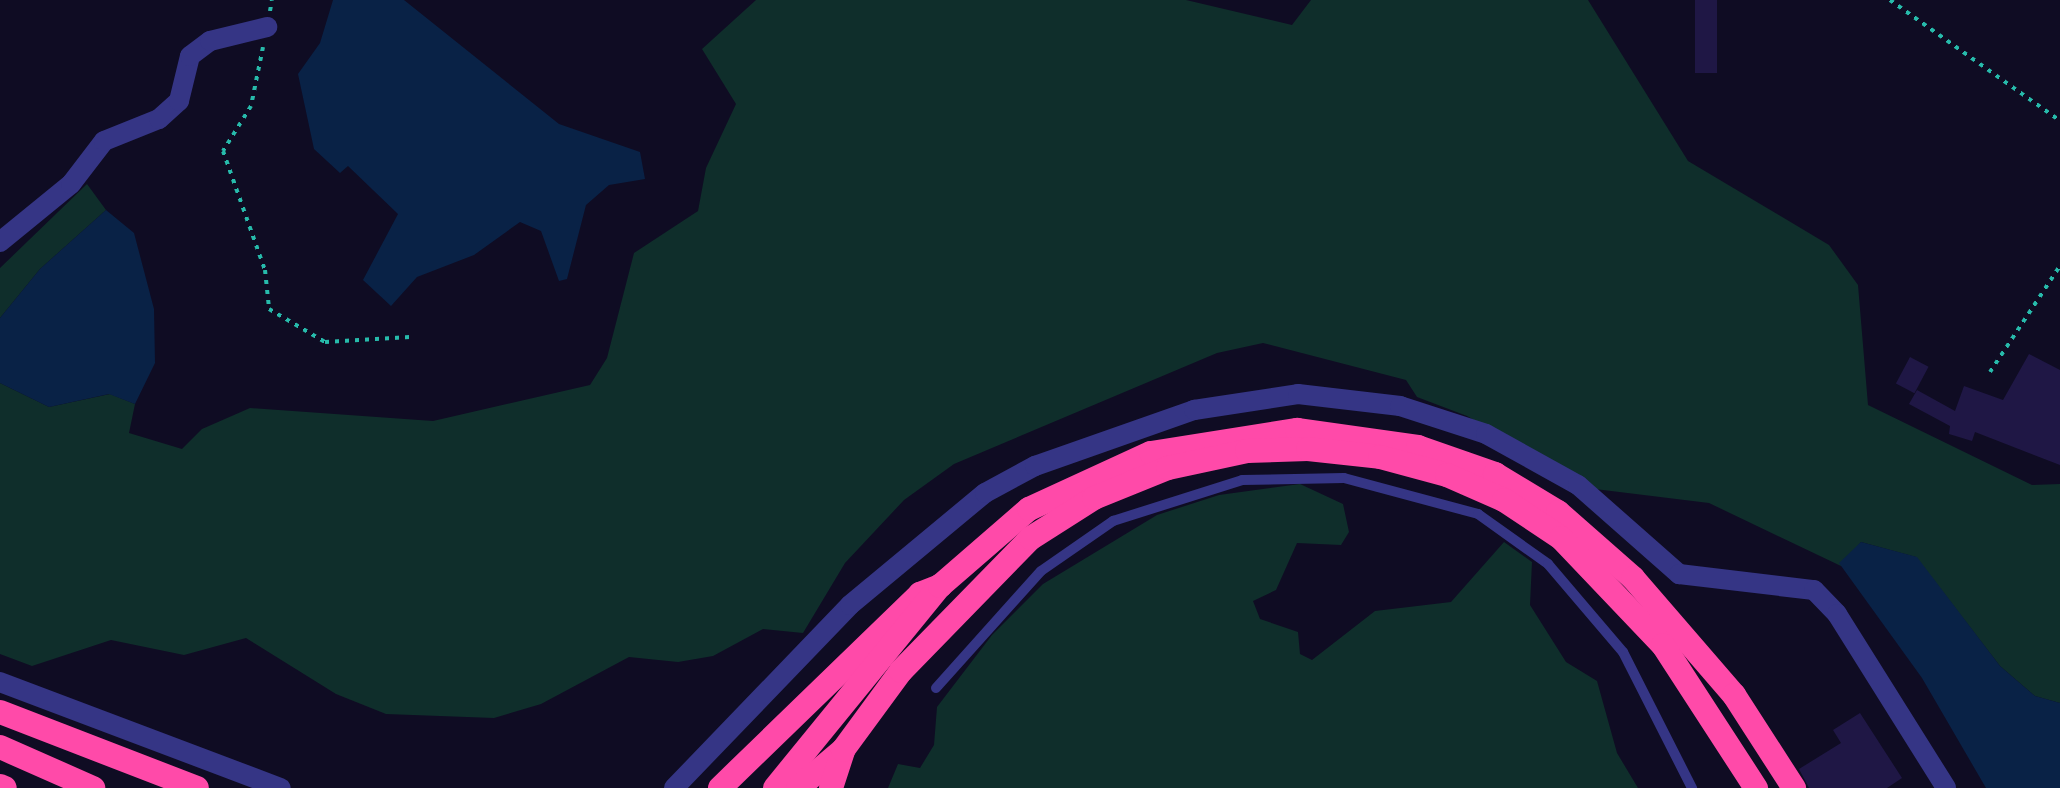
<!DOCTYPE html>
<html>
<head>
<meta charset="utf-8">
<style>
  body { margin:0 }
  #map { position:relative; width:2060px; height:788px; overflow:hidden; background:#0f0c23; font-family:"Titillium Web",sans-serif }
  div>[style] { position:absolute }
  .green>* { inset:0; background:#0f2e2b }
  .water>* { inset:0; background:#092246 }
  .building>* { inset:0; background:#1f1745; transform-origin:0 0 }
  .path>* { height:4px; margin-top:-2px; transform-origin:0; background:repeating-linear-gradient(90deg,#27bbab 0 4px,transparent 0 10px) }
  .service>* { height:10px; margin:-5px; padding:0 5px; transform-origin:5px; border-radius:5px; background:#353585 }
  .minor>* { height:20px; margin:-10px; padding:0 10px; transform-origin:10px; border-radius:10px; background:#353585 }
  .motorway>* { height:24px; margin:-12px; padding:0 12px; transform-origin:12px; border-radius:12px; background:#ff4aa9 }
  span { translate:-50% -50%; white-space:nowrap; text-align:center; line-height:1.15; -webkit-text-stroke:8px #0f0c23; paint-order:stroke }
</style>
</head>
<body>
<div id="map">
  <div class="green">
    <i style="clip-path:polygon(756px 0,1186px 0,1292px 25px,1311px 0,1588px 0,1688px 161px,1829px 245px,1858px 285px,1868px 405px,2032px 485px,2060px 484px,2060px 703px,2035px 696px,2000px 666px,1916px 557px,1861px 542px,1841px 566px,1709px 503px,1595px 489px,1467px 416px,1417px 397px,1406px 380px,1263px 343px,1217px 353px,954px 464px,904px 500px,845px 563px,803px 633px,763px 629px,713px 656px,678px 662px,629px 657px,541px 704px,494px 718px,386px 714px,336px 694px,246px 638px,184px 655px,111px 640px,32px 666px,0 654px,0 383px,49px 407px,110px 394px,135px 404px,129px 433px,182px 449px,202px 429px,250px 408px,433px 421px,590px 385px,607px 358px,634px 253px,698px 211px,706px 168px,736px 104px,702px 49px)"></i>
    <i style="clip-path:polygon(87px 184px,106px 210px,40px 269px,0 318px,0 268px)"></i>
    <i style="clip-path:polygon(1300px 484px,1343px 504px,1349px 532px,1341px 545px,1297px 543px,1276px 590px,1253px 601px,1260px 619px,1298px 632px,1300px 654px,1312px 660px,1375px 611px,1451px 602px,1504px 542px,1532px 562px,1530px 605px,1566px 662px,1597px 681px,1617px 753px,1638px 788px,888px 788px,898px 764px,920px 768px,934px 745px,937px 707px,992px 635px,1043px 584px,1157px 515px,1219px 495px)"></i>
  </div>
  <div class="water">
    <i style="clip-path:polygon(333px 0,404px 0,559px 124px,640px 152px,645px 179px,609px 185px,586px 205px,567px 279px,559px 281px,541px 231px,520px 222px,474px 255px,417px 277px,391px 306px,363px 280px,398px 214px,348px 166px,340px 173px,314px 149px,298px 74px,320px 43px)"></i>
    <i style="clip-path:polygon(106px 210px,134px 233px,154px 309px,155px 363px,135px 404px,109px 394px,49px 407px,0 383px,0 318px,40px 269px)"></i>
    <i style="clip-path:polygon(1861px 542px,1917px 557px,2000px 666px,2035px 696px,2060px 703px,2060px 788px,1986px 788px,1922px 678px,1839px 563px)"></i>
  </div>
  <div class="building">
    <i style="left:1695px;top:0;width:22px;height:73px"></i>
    <i style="clip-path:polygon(2029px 354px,2060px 370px,2060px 465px,1975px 432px,1972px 441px,1949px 434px,1950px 426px,1909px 404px,1917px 390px,1955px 411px,1964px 386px,2003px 400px)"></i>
    <i style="left:1910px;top:357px;width:21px;height:30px;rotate:28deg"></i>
    <i style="clip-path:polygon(1860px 713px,1902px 778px,1887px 788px,1809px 788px,1799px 769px,1841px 743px,1833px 730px)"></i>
  </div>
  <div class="path">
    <i style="left:1890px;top:0;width:209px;rotate:35.4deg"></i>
    <i style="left:270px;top:11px;width:11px;rotate:-80deg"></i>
    <i style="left:263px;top:47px;width:60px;rotate:101.5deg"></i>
    <i style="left:251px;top:106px;width:53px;rotate:121.9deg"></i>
    <i style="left:223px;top:151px;width:126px;rotate:70.6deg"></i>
    <i style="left:265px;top:270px;width:39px;rotate:84deg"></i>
    <i style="left:269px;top:309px;width:65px;rotate:30.5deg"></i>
    <i style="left:325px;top:342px;width:85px;rotate:-3.4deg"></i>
    <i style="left:1990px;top:372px;width:127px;rotate:-56.6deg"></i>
  </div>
  <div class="service">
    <i style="left:936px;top:688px;width:157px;rotate:-48.1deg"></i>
    <i style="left:1041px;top:571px;width:88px;rotate:-34.8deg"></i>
    <i style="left:1113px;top:521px;width:135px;rotate:-17.6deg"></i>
    <i style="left:1242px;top:480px;width:102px;rotate:-1.1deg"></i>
    <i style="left:1344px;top:478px;width:139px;rotate:15deg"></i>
    <i style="left:1478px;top:514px;width:86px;rotate:35.5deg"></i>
    <i style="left:1548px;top:564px;width:116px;rotate:49.6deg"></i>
    <i style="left:1623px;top:652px;width:153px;rotate:63.1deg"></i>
  </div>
  <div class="minor">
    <i style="left:0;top:242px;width:92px;rotate:-39.2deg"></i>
    <i style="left:71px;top:184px;width:54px;rotate:-52.5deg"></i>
    <i style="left:104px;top:141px;width:59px;rotate:-21.8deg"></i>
    <i style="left:159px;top:119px;width:27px;rotate:-42deg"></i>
    <i style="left:179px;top:101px;width:46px;rotate:-76.3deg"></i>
    <i style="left:190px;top:56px;width:25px;rotate:-37deg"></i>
    <i style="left:210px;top:41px;width:59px;rotate:-13.8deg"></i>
    <i style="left:0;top:682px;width:300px;rotate:20.7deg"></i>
    <i style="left:674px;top:788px;width:254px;rotate:-46.1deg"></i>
    <i style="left:850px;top:605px;width:175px;rotate:-39.7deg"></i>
    <i style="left:985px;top:493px;width:57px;rotate:-28.4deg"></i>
    <i style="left:1035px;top:466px;width:169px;rotate:-19.4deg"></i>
    <i style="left:1194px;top:410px;width:105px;rotate:-8.7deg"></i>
    <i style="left:1298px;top:394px;width:103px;rotate:6.7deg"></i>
    <i style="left:1400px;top:406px;width:90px;rotate:18deg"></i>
    <i style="left:1486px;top:434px;width:105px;rotate:29deg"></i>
    <i style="left:1578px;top:485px;width:135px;rotate:41.4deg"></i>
    <i style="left:1679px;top:574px;width:136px;rotate:6.8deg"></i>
    <i style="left:1814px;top:590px;width:33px;rotate:46deg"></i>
    <i style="left:1837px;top:614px;width:205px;rotate:57.9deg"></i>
  </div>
  <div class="motorway">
    <i style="left:0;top:712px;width:211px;rotate:21.1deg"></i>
    <i style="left:0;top:747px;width:102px;rotate:23.8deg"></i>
    <i style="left:0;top:786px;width:5px;rotate:22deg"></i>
    <i style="left:720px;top:788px;width:279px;rotate:-44.1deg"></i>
    <i style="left:920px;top:594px;width:22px;rotate:-22deg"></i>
    <i style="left:775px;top:788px;width:261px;rotate:-50.8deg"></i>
    <i style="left:940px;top:586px;width:118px;rotate:-40.9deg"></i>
    <i style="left:1029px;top:509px;width:134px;rotate:-24.7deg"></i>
    <i style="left:1151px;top:453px;width:148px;rotate:-9deg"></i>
    <i style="left:1297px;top:430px;width:122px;rotate:8deg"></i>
    <i style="left:1418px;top:447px;width:82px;rotate:19.3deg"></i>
    <i style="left:1495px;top:474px;width:74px;rotate:31.1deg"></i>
    <i style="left:1558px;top:512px;width:100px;rotate:41.3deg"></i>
    <i style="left:1633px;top:578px;width:155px;rotate:49.2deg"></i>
    <i style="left:1734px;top:695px;width:111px;rotate:57.2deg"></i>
    <i style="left:798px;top:788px;width:59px;rotate:-40.2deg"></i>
    <i style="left:831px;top:788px;width:40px;rotate:-72deg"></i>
    <i style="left:843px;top:750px;width:98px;rotate:-53.7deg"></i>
    <i style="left:901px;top:671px;width:186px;rotate:-45.7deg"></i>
    <i style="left:1031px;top:538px;width:75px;rotate:-32.4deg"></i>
    <i style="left:1094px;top:498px;width:80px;rotate:-22.1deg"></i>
    <i style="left:1168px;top:468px;width:81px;rotate:-12.1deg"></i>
    <i style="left:1247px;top:451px;width:61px;rotate:-1.9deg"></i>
    <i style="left:1308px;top:449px;width:72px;rotate:6.3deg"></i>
    <i style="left:1380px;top:457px;width:69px;rotate:15deg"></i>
    <i style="left:1447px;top:475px;width:62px;rotate:23.7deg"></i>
    <i style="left:1504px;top:500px;width:69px;rotate:33.7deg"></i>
    <i style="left:1561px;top:538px;width:148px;rotate:46.4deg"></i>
    <i style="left:1663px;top:645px;width:171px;rotate:57deg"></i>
  </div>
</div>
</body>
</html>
